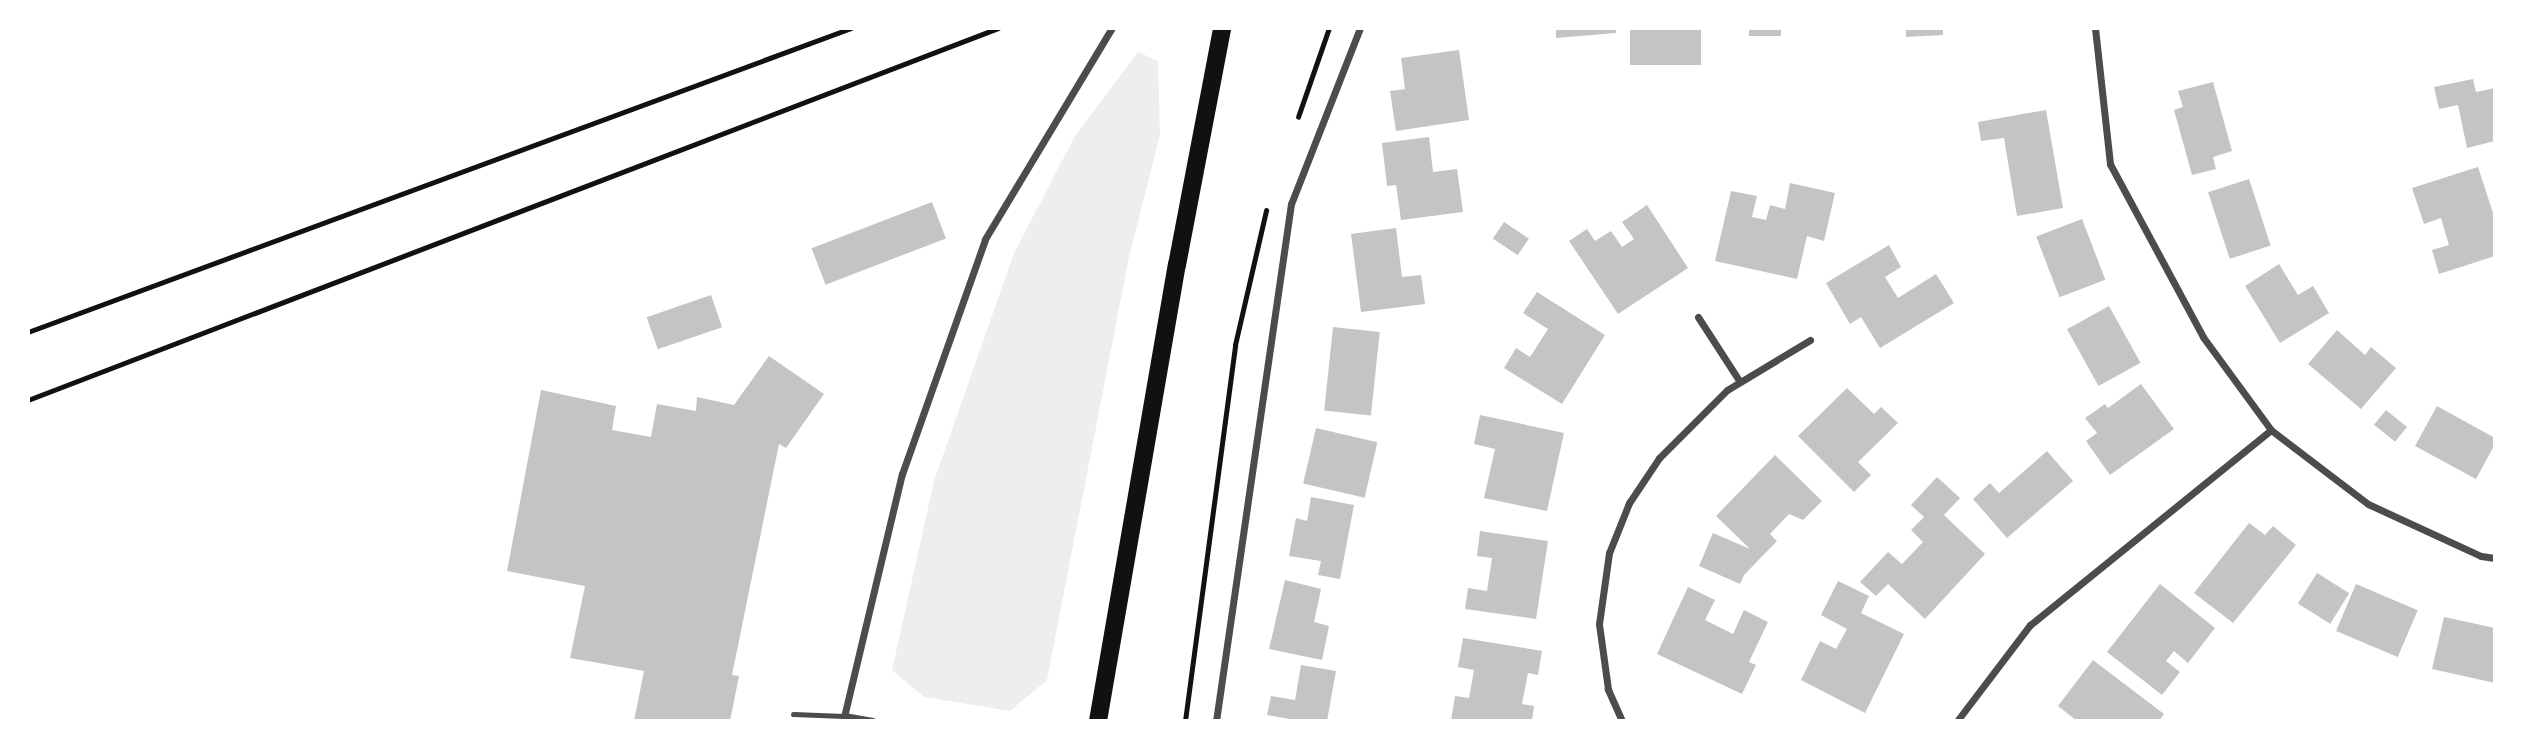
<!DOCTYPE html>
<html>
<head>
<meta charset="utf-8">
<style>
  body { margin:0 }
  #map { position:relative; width:2523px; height:749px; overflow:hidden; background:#fff; font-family:Karla,sans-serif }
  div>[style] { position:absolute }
  .green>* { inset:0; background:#eee }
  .building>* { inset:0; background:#c4c4c4; transform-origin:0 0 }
  .path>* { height:4.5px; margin:-2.25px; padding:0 2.25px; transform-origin:2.25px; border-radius:2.25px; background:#111 }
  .service>* { height:5px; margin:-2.5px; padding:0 2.5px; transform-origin:2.5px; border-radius:2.5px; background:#4c4c4c }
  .minor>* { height:7px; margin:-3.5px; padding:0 3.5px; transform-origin:3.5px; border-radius:3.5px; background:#4c4c4c }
  .primary>* { height:18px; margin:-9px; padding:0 9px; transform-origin:9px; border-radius:9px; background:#111 }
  span { translate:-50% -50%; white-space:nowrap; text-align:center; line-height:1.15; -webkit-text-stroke:7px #fff; paint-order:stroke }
  .frame { position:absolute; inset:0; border:30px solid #fff; pointer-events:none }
</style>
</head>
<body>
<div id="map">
  <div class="green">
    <i style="clip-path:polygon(1138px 52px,1158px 61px,1160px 135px,1129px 257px,1047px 680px,1010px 711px,924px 697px,892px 670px,934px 481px,1014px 253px,1075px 136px)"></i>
  </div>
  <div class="building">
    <i style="clip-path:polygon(1556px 28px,1616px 28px,1616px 33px,1556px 38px)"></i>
    <i style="left:1630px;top:28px;width:71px;height:37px"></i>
    <i style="left:1749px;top:28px;width:32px;height:8px"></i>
    <i style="clip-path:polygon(1906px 28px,1943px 28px,1943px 35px,1906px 37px)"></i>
    <i style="clip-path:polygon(1459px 50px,1469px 120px,1396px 131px,1390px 91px,1405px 89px,1401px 58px)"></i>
    <i style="clip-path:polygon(2473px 79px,2476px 92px,2495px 88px,2495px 141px,2467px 148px,2458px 105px,2439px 109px,2434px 87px)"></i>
    <i style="clip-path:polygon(2213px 82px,2232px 151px,2213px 157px,2216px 169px,2192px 175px,2174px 110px,2183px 107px,2178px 91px)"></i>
    <i style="clip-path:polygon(2046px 110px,2063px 208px,2017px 216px,2004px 138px,1981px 141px,1978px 122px)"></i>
    <i style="clip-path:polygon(1429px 137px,1433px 172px,1457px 169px,1463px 212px,1401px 220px,1396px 185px,1387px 186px,1382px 143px)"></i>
    <i style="clip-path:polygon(2478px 167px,2495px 219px,2495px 256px,2439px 274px,2432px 250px,2449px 245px,2443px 225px,2441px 218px,2424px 224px,2412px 188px)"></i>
    <i style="left:2249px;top:179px;width:70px;height:43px;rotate:72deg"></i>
    <i style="clip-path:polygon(1790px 183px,1835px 193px,1824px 241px,1807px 236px,1797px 279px,1715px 261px,1731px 191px,1757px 196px,1752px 217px,1766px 220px,1770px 205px,1785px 209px)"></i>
    <i style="left:932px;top:202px;width:39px;height:129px;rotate:69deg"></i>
    <i style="clip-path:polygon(1647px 205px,1688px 268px,1618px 314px,1569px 241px,1587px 229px,1595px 241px,1611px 231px,1622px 247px,1634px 239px,1622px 222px)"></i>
    <i style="left:2082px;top:219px;width:65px;height:49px;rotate:69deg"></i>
    <i style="left:1504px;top:222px;width:30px;height:20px;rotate:34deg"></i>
    <i style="clip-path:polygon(1396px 228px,1402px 277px,1421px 275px,1425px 304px,1361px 312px,1351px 234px)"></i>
    <i style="clip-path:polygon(1889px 245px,1901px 267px,1885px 277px,1898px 298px,1936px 274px,1954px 303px,1880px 348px,1861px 317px,1850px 324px,1826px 283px)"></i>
    <i style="clip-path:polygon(2279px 264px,2298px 295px,2313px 286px,2329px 313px,2280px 343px,2245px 286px)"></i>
    <i style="clip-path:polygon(1537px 292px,1605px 335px,1562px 404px,1504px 368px,1516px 348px,1530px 357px,1548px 329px,1523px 313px)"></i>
    <i style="left:711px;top:295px;width:34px;height:68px;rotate:71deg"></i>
    <i style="left:2109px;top:306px;width:65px;height:48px;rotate:61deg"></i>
    <i style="left:1333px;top:327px;width:47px;height:84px;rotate:6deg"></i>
    <i style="clip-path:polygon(2337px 330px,2365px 355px,2371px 347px,2396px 368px,2361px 409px,2308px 364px)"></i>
    <i style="clip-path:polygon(769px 356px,824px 394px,786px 448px,779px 444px,732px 675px,739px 676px,730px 721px,634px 721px,644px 671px,570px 658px,585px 586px,507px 571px,541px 390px,616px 406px,612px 430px,651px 437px,657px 404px,696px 411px,697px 397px,734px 405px)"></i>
    <i style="clip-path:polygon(2141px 384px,2174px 429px,2110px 475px,2086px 441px,2097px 433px,2085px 418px,2105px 404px,2108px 408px)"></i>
    <i style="clip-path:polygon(1847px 388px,1874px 414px,1881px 407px,1898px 423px,1858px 462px,1871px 475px,1854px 492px,1798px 436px)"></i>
    <i style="clip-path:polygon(2437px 406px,2495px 438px,2495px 444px,2476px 479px,2415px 446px)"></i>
    <i style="left:2386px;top:410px;width:27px;height:19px;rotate:39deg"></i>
    <i style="clip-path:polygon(1480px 415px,1564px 433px,1547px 511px,1484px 498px,1495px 449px,1474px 444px)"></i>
    <i style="left:1316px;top:428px;width:63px;height:57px;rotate:13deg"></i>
    <i style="clip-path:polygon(2047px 451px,2073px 481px,2007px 538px,1973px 499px,1990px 483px,1999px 493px)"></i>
    <i style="clip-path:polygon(1775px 455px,1822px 501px,1803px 520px,1789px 514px,1770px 534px,1777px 541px,1744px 575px,1740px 584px,1699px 566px,1713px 533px,1750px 549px,1716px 516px)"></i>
    <i style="clip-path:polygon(1937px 477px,1960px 498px,1944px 515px,1985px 554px,1925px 619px,1888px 584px,1876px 596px,1860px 582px,1888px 552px,1902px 564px,1923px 542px,1911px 530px,1924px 517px,1911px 505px)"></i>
    <i style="clip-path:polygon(1311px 497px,1354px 505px,1340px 579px,1318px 575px,1321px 561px,1289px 556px,1296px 518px,1307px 521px)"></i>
    <i style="clip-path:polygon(2249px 523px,2265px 535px,2273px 526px,2296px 545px,2233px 623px,2194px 593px)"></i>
    <i style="clip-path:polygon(1480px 531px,1548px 541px,1536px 619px,1465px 609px,1468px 588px,1487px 591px,1492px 558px,1477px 556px)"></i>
    <i style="left:2317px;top:573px;width:38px;height:36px;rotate:32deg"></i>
    <i style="clip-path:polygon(1285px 580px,1321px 589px,1314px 622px,1329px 626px,1322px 660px,1269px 649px)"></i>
    <i style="clip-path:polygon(1838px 581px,1869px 596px,1861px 613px,1904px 634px,1865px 713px,1801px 680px,1820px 641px,1836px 649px,1847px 629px,1821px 615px)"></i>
    <i style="clip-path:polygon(2160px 584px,2215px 628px,2188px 663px,2174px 651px,2166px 661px,2180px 672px,2162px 695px,2107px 652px)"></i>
    <i style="left:2356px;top:584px;width:67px;height:51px;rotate:23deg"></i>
    <i style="clip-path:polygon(1688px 587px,1715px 600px,1705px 620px,1733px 634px,1744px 610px,1768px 622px,1749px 662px,1756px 665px,1742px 694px,1657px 654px)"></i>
    <i style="clip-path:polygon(2444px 617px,2495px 628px,2495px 683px,2432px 669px)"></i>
    <i style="clip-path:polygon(1463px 638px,1542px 651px,1538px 675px,1528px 673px,1522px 704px,1534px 706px,1532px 721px,1451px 721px,1455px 696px,1469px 698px,1474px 670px,1458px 667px)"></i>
    <i style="clip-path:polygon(2093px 660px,2164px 714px,2159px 721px,2077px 721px,2058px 706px)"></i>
    <i style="clip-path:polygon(1301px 665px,1336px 671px,1327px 721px,1301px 721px,1267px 715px,1271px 696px,1295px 700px)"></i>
  </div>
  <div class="path">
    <i style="left:1298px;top:117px;width:94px;rotate:-70.8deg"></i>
    <i style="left:28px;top:332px;width:877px;rotate:-20.27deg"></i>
    <i style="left:28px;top:400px;width:1039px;rotate:-20.98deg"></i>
    <i style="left:1185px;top:721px;width:379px;rotate:-82.4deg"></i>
    <i style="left:1235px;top:345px;width:138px;rotate:-77deg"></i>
  </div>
  <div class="service">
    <i style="left:793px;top:714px;width:51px;rotate:2.2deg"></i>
  </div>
  <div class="minor">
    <i style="left:2095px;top:28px;width:137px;rotate:83.7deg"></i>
    <i style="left:2110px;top:164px;width:196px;rotate:61.7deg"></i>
    <i style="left:2203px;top:337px;width:115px;rotate:53.8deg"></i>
    <i style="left:2271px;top:430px;width:122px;rotate:37.3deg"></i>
    <i style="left:2368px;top:504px;width:124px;rotate:24.7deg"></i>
    <i style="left:2481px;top:556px;width:14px;rotate:8deg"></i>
    <i style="left:1698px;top:317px;width:77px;rotate:57.1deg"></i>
    <i style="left:844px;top:716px;width:29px;rotate:10deg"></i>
    <i style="left:843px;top:721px;width:254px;rotate:-76.6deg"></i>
    <i style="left:902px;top:474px;width:249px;rotate:-70.5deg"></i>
    <i style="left:985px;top:239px;width:246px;rotate:-59deg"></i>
    <i style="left:1216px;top:721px;width:522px;rotate:-81.75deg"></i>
    <i style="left:1291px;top:204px;width:189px;rotate:-68.6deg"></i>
    <i style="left:1622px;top:721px;width:35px;rotate:-114deg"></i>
    <i style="left:1608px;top:689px;width:66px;rotate:-97.9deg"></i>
    <i style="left:1599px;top:624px;width:72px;rotate:-82deg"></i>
    <i style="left:1609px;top:553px;width:54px;rotate:-68.2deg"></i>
    <i style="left:1629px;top:503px;width:54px;rotate:-56.3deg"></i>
    <i style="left:1659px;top:458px;width:96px;rotate:-45deg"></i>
    <i style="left:1727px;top:390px;width:97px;rotate:-31.1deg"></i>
    <i style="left:1957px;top:721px;width:121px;rotate:-52.8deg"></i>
    <i style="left:2030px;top:625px;width:310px;rotate:-39deg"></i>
  </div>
  <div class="primary">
    <i style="left:1098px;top:721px;width:463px;rotate:-80.2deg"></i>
    <i style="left:1177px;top:265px;width:241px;rotate:-79.2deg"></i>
  </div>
  <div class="frame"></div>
</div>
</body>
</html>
